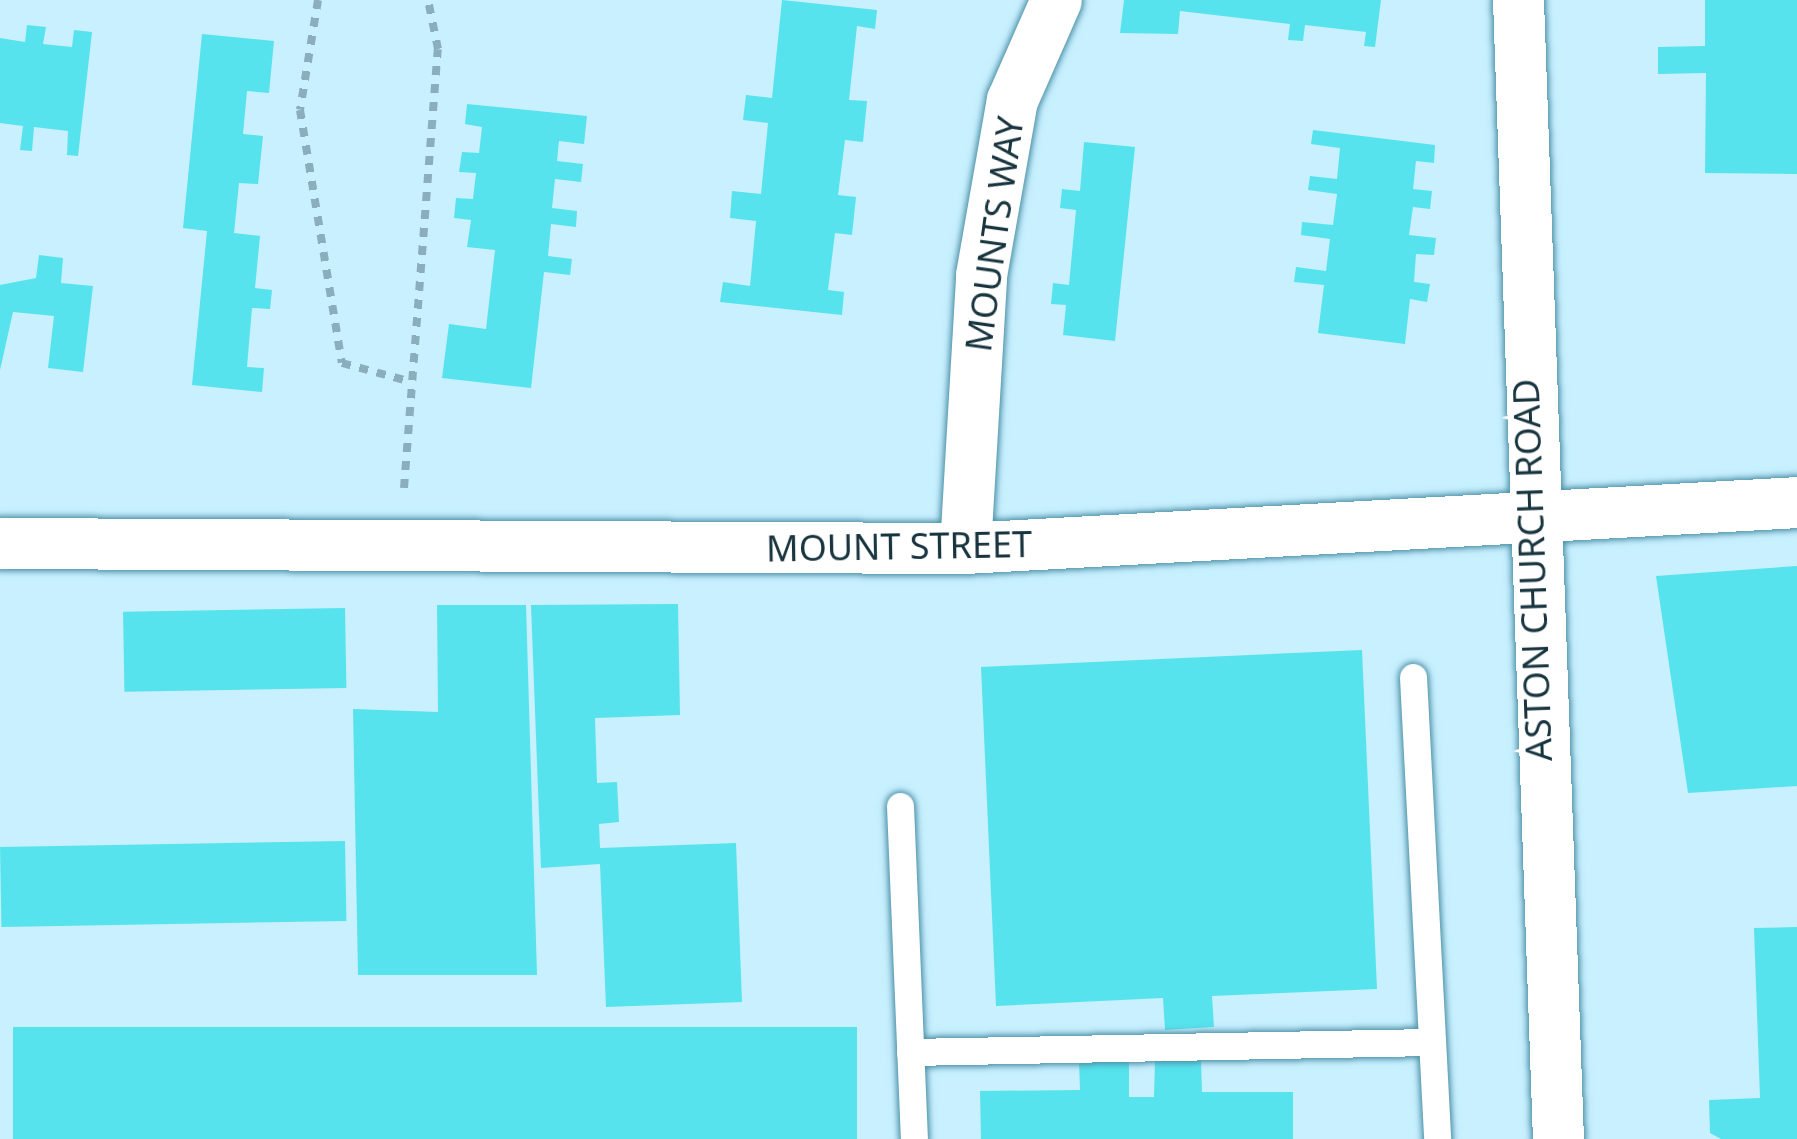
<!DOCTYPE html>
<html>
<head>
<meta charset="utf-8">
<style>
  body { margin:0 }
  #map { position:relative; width:1797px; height:1139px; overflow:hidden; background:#c8f0ff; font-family:"Noto Sans",sans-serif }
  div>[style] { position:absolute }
  .building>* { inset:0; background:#56e3ed; transform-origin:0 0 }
  .path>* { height:8px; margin-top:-4px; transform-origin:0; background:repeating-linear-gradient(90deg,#8baebc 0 9px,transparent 0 18px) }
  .roads { filter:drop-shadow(0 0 3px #4d91a8) drop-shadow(0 0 3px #4d91a8) }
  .lane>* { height:27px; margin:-13.5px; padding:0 13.5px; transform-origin:13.5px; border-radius:13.5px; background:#fff }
  .street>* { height:51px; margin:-25.5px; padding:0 25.5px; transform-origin:25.5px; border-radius:25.5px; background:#fff }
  span { translate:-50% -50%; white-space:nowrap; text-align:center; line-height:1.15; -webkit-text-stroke:9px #fff; paint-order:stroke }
  .street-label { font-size:36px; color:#18343e }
</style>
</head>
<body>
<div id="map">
  <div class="building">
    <i style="clip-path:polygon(782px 0,877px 10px,875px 29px,857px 26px,849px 100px,867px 101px,863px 142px,845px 140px,838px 195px,856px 197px,852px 235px,835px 233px,828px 290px,844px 292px,842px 315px,720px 302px,723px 282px,750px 286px,756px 221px,730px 218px,732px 191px,761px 194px,768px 123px,743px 120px,746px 95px,772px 98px)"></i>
    <i style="clip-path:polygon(1124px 0,1381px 0,1375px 47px,1364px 46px,1366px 32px,1305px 25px,1303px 41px,1288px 40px,1290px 24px,1180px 11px,1178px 34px,1120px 33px)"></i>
    <i style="clip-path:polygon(1705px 0,1797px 0,1797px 174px,1705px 173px,1706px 73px,1658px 74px,1658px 47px,1705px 46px)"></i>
    <i style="clip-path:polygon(27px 25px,46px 27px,43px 44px,72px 47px,74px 30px,92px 32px,78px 156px,67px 155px,68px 131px,34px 127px,32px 151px,20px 150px,23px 126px,0 123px,0 38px,25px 42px)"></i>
    <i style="clip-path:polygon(202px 34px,274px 41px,269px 93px,247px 91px,243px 134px,263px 136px,258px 184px,239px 183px,234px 233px,260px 236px,255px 288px,272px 290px,270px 309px,252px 308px,247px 367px,264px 368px,262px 392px,192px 385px,207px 231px,183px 228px)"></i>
    <i style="clip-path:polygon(467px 104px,587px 116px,584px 144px,559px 141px,557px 161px,583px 164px,581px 182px,555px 179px,552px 208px,577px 211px,576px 227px,551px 224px,548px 256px,572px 259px,570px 275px,544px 272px,531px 388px,442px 378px,449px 324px,486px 329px,495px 250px,467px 247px,471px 220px,454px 218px,456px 198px,473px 199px,476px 173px,459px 172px,462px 152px,479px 153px,482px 127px,465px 124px)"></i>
    <i style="clip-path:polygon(1313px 130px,1435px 145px,1434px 163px,1416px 161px,1413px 189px,1432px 191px,1430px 209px,1413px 207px,1409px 235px,1436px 238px,1434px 255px,1416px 254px,1414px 282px,1430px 284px,1427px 302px,1410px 299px,1405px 344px,1318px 333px,1324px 285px,1294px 282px,1296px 267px,1326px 271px,1330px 239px,1301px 235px,1302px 222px,1333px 225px,1337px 194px,1308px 190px,1310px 176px,1337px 179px,1340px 148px,1311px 144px)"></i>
    <i style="clip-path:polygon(1084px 142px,1135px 147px,1115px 341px,1063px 335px,1066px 305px,1051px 304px,1053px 283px,1069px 285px,1076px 210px,1060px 208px,1062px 189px,1080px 191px)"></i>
    <i style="clip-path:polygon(39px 255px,63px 258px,61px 283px,93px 286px,83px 372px,48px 368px,54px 316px,13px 312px,0 370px,0 285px,36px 278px)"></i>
    <i style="clip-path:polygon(1797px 566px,1797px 786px,1688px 793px,1656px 576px)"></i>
    <i style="clip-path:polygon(678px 604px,680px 715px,595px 718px,597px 783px,617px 782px,619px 822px,599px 824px,600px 848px,736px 843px,742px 1002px,606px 1007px,600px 864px,541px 868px,531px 605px)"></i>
    <i style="clip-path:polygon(437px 605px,526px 605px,537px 975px,358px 975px,353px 709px,438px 712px)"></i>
    <i style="left:345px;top:608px;width:80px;height:222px;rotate:89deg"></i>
    <i style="clip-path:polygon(1362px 650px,1377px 989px,1212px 996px,1214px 1027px,1165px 1030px,1163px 998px,996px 1006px,981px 667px)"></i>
    <i style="left:345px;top:841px;width:80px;height:345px;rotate:89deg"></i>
    <i style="clip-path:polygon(1797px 927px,1797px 1139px,1721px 1139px,1710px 1133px,1709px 1100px,1760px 1098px,1754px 928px)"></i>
    <i style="left:13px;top:1027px;width:844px;height:112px"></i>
    <i style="clip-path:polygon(1129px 1059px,1129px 1097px,1154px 1097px,1155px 1061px,1201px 1061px,1202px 1092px,1293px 1092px,1293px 1139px,981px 1139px,980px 1091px,1080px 1090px,1079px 1060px)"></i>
  </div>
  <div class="path">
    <i style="left:318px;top:0;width:111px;rotate:99.3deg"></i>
    <i style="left:300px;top:110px;width:256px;rotate:80.6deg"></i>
    <i style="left:342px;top:363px;width:68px;rotate:15.3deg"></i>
    <i style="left:404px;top:488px;width:440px;rotate:-85.6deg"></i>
    <i style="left:438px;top:49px;width:50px;rotate:-101.5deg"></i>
  </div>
  <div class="roads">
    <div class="lane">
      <i style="left:1413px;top:677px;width:463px;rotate:87deg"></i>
      <i style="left:900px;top:806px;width:333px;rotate:87.6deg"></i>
      <i style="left:910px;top:1052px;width:522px;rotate:-1.1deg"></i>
    </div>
    <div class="street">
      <i style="left:1518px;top:0;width:1140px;rotate:87.99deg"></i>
      <i style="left:0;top:543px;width:965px;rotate:0.3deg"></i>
      <i style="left:965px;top:548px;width:833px;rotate:-3.16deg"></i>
      <i style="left:965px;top:548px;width:273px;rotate:-86.6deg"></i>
      <i style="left:981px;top:275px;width:178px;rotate:-80deg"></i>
      <i style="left:1012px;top:100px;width:109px;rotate:-66.3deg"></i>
    </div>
  </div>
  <div class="street-label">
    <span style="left:994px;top:234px;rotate:-82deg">MOUNTS WAY</span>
    <span style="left:899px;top:546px;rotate:-1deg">MOUNT STREET</span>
    <span style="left:1532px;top:570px;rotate:-92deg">ASTON CHURCH ROAD</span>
  </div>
</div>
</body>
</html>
